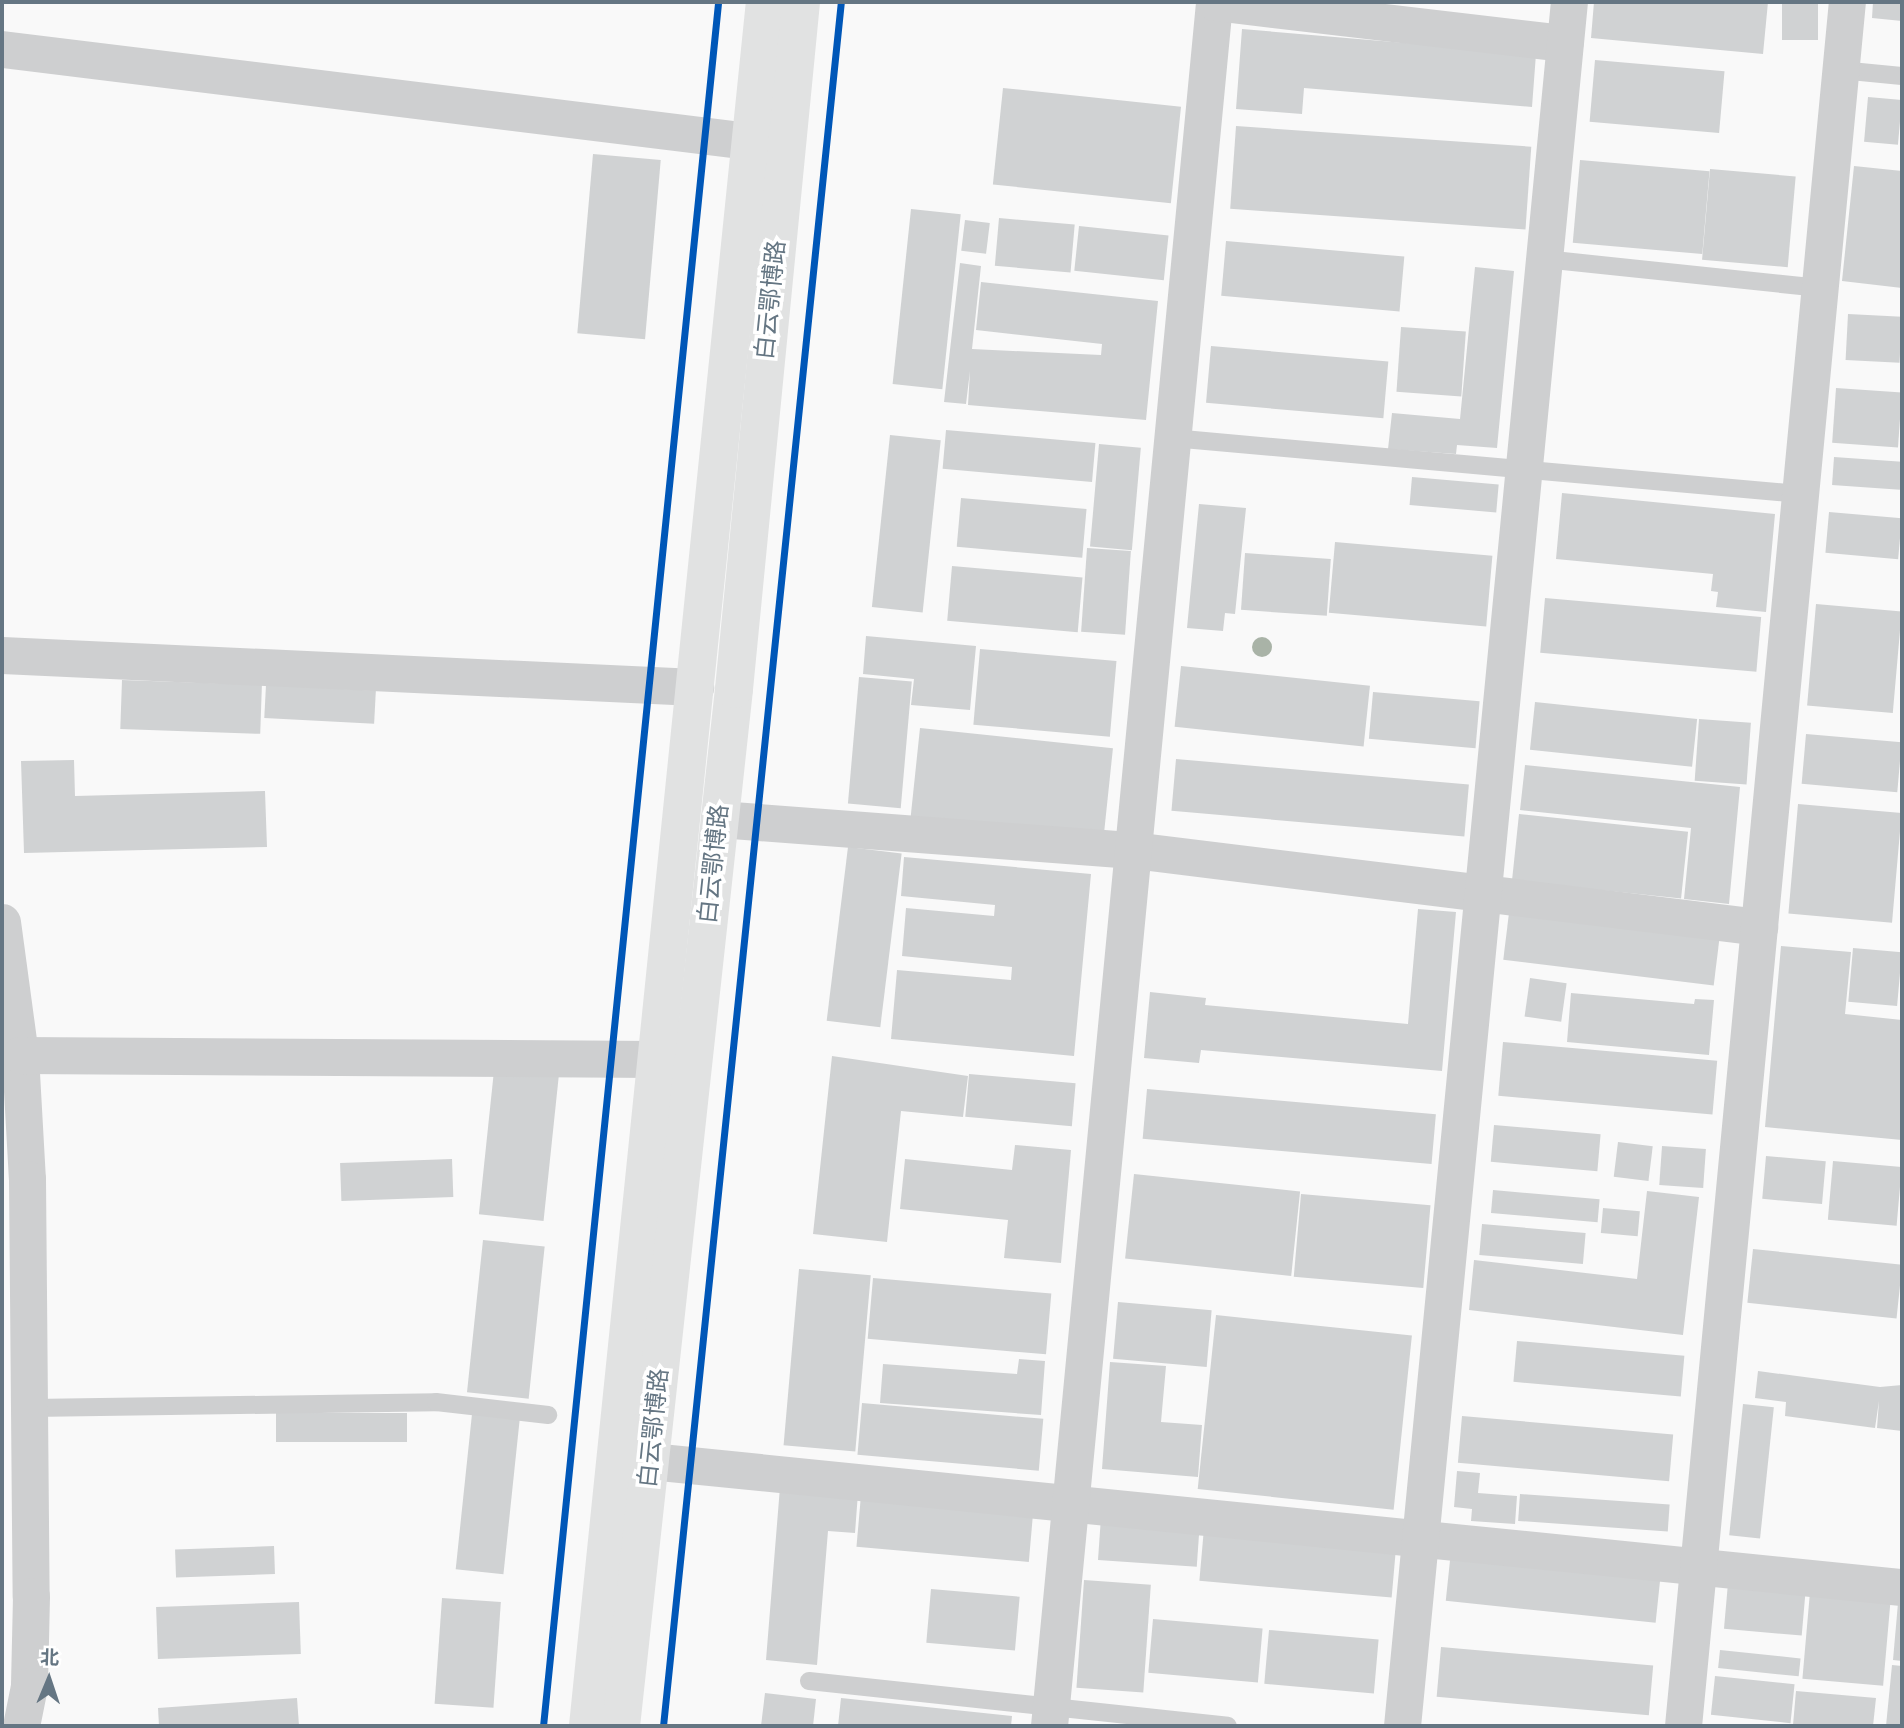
<!DOCTYPE html>
<html>
<head>
<meta charset="utf-8">
<style>
  body { margin:0 }
  #map { position:relative; width:1904px; height:1728px; overflow:hidden; background:#f9f9f9; font-family:"Nunito Sans","Noto Sans SC",sans-serif }
  div>[style] { position:absolute }
  .building>* { inset:0; background:#d0d2d3; transform-origin:0 0 }
  .service>* { height:18px; margin:-9px; padding:0 9px; transform-origin:9px; border-radius:9px; background:#cecfd0 }
  .minor>* { height:37px; margin:-18.5px; padding:0 18.5px; transform-origin:18.5px; border-radius:18.5px; background:#cecfd0 }
  .primary>* { height:38px; margin:-19px; padding:0 19px; transform-origin:19px; border-radius:19px; background:#e1e2e2 }
  .cycleway>* { height:7px; margin:-3.5px; padding:0 3.5px; transform-origin:3.5px; border-radius:3.5px; background:#0057b8 }
  .trees>* { width:20px; height:20px; margin:-10px; border-radius:50%; background:#a9b3a7 }
  span { translate:-50% -50%; white-space:nowrap; text-align:center; line-height:1.15; -webkit-text-stroke:7px #fff; paint-order:stroke }
  .street-label { font-size:24px; color:#657683 }
  .frame { position:absolute; inset:0; border:4px solid #657683; pointer-events:none }
  .north { position:absolute; left:14px; top:1644px; width:70px; height:70px; -webkit-text-stroke:5px #fff; paint-order:stroke; rotate:2deg; font-size:19px; font-weight:700; line-height:28px; text-align:center; color:#657683 }
  .north::after { content:''; display:block; margin:auto; width:24px; height:32px; background:#657683; clip-path:polygon(50% 0,100% 100%,50% 72%,0 100%) }
</style>
</head>
<body>
<div id="map">
  <div class="building">
    <i style="clip-path:polygon(1594px 2px,1768px 2px,1763px 54px,1591px 38px)"></i>
    <i style="left:1782px;top:2px;width:36px;height:38px"></i>
    <i style="clip-path:polygon(1873px 2px,1902px 2px,1902px 21px,1872px 18px)"></i>
    <i style="clip-path:polygon(1242px 29px,1536px 54px,1532px 107px,1304px 88px,1302px 114px,1236px 109px)"></i>
    <i style="left:1595px;top:60px;width:130px;height:62px;rotate:5deg"></i>
    <i style="left:1003px;top:88px;width:179px;height:97px;rotate:6deg"></i>
    <i style="left:1868px;top:97px;width:34px;height:45px;rotate:5deg"></i>
    <i style="left:1236px;top:126px;width:296px;height:83px;rotate:4deg"></i>
    <i style="left:593px;top:154px;width:68px;height:180px;rotate:5deg"></i>
    <i style="left:1580px;top:160px;width:130px;height:83px;rotate:5deg"></i>
    <i style="clip-path:polygon(1854px 166px,1902px 171px,1902px 288px,1842px 281px)"></i>
    <i style="left:1710px;top:169px;width:86px;height:91px;rotate:5deg"></i>
    <i style="left:911px;top:209px;width:50px;height:176px;rotate:6deg"></i>
    <i style="left:999px;top:218px;width:76px;height:48px;rotate:5deg"></i>
    <i style="left:965px;top:220px;width:25px;height:31px;rotate:7deg"></i>
    <i style="left:1079px;top:226px;width:90px;height:45px;rotate:6deg"></i>
    <i style="left:1226px;top:241px;width:179px;height:55px;rotate:5deg"></i>
    <i style="clip-path:polygon(960px 263px,981px 266px,972px 349px,1101px 355px,1102px 344px,976px 330px,981px 282px,1158px 301px,1146px 420px,968px 405px,970px 371px,966px 404px,944px 402px)"></i>
    <i style="clip-path:polygon(1475px 267px,1514px 271px,1497px 448px,1457px 445px,1456px 454px,1388px 449px,1392px 413px,1460px 419px)"></i>
    <i style="left:1848px;top:314px;width:54px;height:46px;rotate:3deg"></i>
    <i style="left:1401px;top:327px;width:65px;height:65px;rotate:4deg"></i>
    <i style="left:1211px;top:346px;width:178px;height:57px;rotate:5deg"></i>
    <i style="left:1836px;top:388px;width:66px;height:55px;rotate:4deg"></i>
    <i style="left:946px;top:430px;width:150px;height:39px;rotate:5deg"></i>
    <i style="left:890px;top:435px;width:51px;height:173px;rotate:6deg"></i>
    <i style="left:1099px;top:444px;width:42px;height:103px;rotate:5deg"></i>
    <i style="left:1834px;top:457px;width:68px;height:28px;rotate:4deg"></i>
    <i style="left:1412px;top:477px;width:87px;height:28px;rotate:5deg"></i>
    <i style="clip-path:polygon(1562px 493px,1775px 514px,1766px 612px,1716px 607px,1718px 592px,1711px 591px,1713px 574px,1556px 559px)"></i>
    <i style="left:961px;top:498px;width:126px;height:49px;rotate:5deg"></i>
    <i style="clip-path:polygon(1199px 504px,1246px 508px,1235px 614px,1225px 613px,1223px 631px,1187px 628px)"></i>
    <i style="left:1829px;top:512px;width:73px;height:41px;rotate:5deg"></i>
    <i style="left:1335px;top:542px;width:158px;height:71px;rotate:5deg"></i>
    <i style="left:1087px;top:548px;width:44px;height:84px;rotate:4deg"></i>
    <i style="left:1245px;top:553px;width:86px;height:57px;rotate:4deg"></i>
    <i style="left:952px;top:566px;width:131px;height:55px;rotate:5deg"></i>
    <i style="left:1545px;top:598px;width:217px;height:55px;rotate:5deg"></i>
    <i style="left:1816px;top:604px;width:86px;height:102px;rotate:5deg"></i>
    <i style="clip-path:polygon(866px 636px,976px 646px,970px 710px,911px 705px,914px 679px,863px 674px)"></i>
    <i style="left:980px;top:649px;width:137px;height:76px;rotate:5deg"></i>
    <i style="left:1181px;top:666px;width:190px;height:61px;rotate:6deg"></i>
    <i style="left:859px;top:677px;width:53px;height:127px;rotate:5deg"></i>
    <i style="left:122px;top:680px;width:140px;height:49px;rotate:2deg"></i>
    <i style="left:266px;top:685px;width:110px;height:33px;rotate:3deg"></i>
    <i style="left:1373px;top:692px;width:107px;height:47px;rotate:5deg"></i>
    <i style="left:1535px;top:702px;width:163px;height:48px;rotate:6deg"></i>
    <i style="left:1699px;top:719px;width:52px;height:62px;rotate:4deg"></i>
    <i style="left:920px;top:728px;width:194px;height:89px;rotate:6deg"></i>
    <i style="left:1806px;top:734px;width:96px;height:50px;rotate:5deg"></i>
    <i style="left:1176px;top:759px;width:294px;height:52px;rotate:5deg"></i>
    <i style="clip-path:polygon(74px 760px,75px 796px,265px 791px,267px 847px,24px 853px,21px 761px)"></i>
    <i style="clip-path:polygon(1525px 765px,1740px 787px,1729px 904px,1684px 899px,1691px 828px,1520px 810px)"></i>
    <i style="left:1798px;top:804px;width:104px;height:110px;rotate:5deg"></i>
    <i style="left:1519px;top:814px;width:170px;height:67px;rotate:6deg"></i>
    <i style="left:848px;top:847px;width:54px;height:175px;rotate:7deg"></i>
    <i style="clip-path:polygon(904px 857px,1091px 874px,1074px 1056px,891px 1039px,897px 970px,1011px 980px,1012px 967px,902px 956px,906px 908px,994px 916px,995px 905px,901px 896px)"></i>
    <i style="clip-path:polygon(1418px 909px,1456px 912px,1442px 1071px,1201px 1050px,1199px 1063px,1144px 1058px,1150px 992px,1206px 998px,1205px 1005px,1408px 1024px)"></i>
    <i style="left:1509px;top:913px;width:212px;height:47px;rotate:7deg"></i>
    <i style="clip-path:polygon(1781px 946px,1851px 952px,1845px 1014px,1902px 1020px,1902px 1140px,1765px 1127px)"></i>
    <i style="left:1853px;top:948px;width:49px;height:54px;rotate:5deg"></i>
    <i style="left:1530px;top:978px;width:37px;height:39px;rotate:8deg"></i>
    <i style="clip-path:polygon(1571px 993px,1694px 1004px,1695px 999px,1714px 1000px,1709px 1055px,1567px 1042px)"></i>
    <i style="left:1503px;top:1042px;width:215px;height:54px;rotate:5deg"></i>
    <i style="clip-path:polygon(832px 1056px,968px 1076px,963px 1117px,901px 1111px,887px 1242px,813px 1234px)"></i>
    <i style="left:495px;top:1061px;width:65px;height:154px;rotate:6deg"></i>
    <i style="left:969px;top:1074px;width:107px;height:43px;rotate:5deg"></i>
    <i style="left:1147px;top:1089px;width:290px;height:50px;rotate:5deg"></i>
    <i style="left:1494px;top:1125px;width:107px;height:37px;rotate:5deg"></i>
    <i style="left:1618px;top:1142px;width:35px;height:35px;rotate:7deg"></i>
    <i style="clip-path:polygon(1015px 1145px,1071px 1150px,1061px 1263px,1004px 1258px,1008px 1220px,900px 1209px,905px 1159px,1012px 1170px)"></i>
    <i style="left:1662px;top:1146px;width:44px;height:39px;rotate:4deg"></i>
    <i style="left:1766px;top:1156px;width:60px;height:43px;rotate:5deg"></i>
    <i style="left:452px;top:1159px;width:38px;height:112px;rotate:88deg"></i>
    <i style="left:1833px;top:1161px;width:69px;height:59px;rotate:5deg"></i>
    <i style="left:1134px;top:1174px;width:167px;height:85px;rotate:6deg"></i>
    <i style="left:1493px;top:1190px;width:107px;height:23px;rotate:5deg"></i>
    <i style="clip-path:polygon(1647px 1191px,1699px 1197px,1683px 1335px,1469px 1310px,1474px 1260px,1637px 1279px)"></i>
    <i style="left:1301px;top:1194px;width:130px;height:83px;rotate:5deg"></i>
    <i style="left:1603px;top:1208px;width:37px;height:25px;rotate:5deg"></i>
    <i style="left:1482px;top:1224px;width:104px;height:31px;rotate:5deg"></i>
    <i style="left:483px;top:1240px;width:62px;height:153px;rotate:6deg"></i>
    <i style="left:1753px;top:1249px;width:150px;height:54px;rotate:6deg"></i>
    <i style="left:799px;top:1269px;width:72px;height:177px;rotate:5deg"></i>
    <i style="left:873px;top:1278px;width:179px;height:61px;rotate:5deg"></i>
    <i style="left:1118px;top:1302px;width:94px;height:57px;rotate:5deg"></i>
    <i style="left:1216px;top:1315px;width:197px;height:175px;rotate:6deg"></i>
    <i style="left:1517px;top:1341px;width:168px;height:41px;rotate:5deg"></i>
    <i style="clip-path:polygon(1019px 1359px,1045px 1361px,1041px 1415px,880px 1403px,883px 1364px,1017px 1374px)"></i>
    <i style="clip-path:polygon(1110px 1362px,1166px 1366px,1161px 1422px,1202px 1425px,1198px 1477px,1102px 1469px)"></i>
    <i style="clip-path:polygon(1758px 1371px,1880px 1387px,1902px 1385px,1902px 1431px,1877px 1428px,1879px 1401px,1875px 1428px,1785px 1416px,1786px 1402px,1755px 1398px)"></i>
    <i style="left:862px;top:1403px;width:182px;height:52px;rotate:5deg"></i>
    <i style="left:1743px;top:1404px;width:31px;height:132px;rotate:6deg"></i>
    <i style="left:407px;top:1413px;width:29px;height:131px;rotate:90deg"></i>
    <i style="left:472px;top:1414px;width:48px;height:156px;rotate:6deg"></i>
    <i style="left:1462px;top:1416px;width:212px;height:47px;rotate:5deg"></i>
    <i style="clip-path:polygon(1457px 1471px,1480px 1473px,1478px 1493px,1517px 1496px,1515px 1524px,1471px 1521px,1472px 1509px,1454px 1507px)"></i>
    <i style="clip-path:polygon(780px 1487px,858px 1493px,855px 1533px,828px 1531px,817px 1665px,766px 1660px)"></i>
    <i style="left:1520px;top:1494px;width:150px;height:27px;rotate:4deg"></i>
    <i style="left:861px;top:1495px;width:173px;height:52px;rotate:5deg"></i>
    <i style="left:1101px;top:1517px;width:99px;height:43px;rotate:4deg"></i>
    <i style="left:1204px;top:1528px;width:193px;height:53px;rotate:5deg"></i>
    <i style="left:274px;top:1546px;width:28px;height:99px;rotate:88deg"></i>
    <i style="left:1451px;top:1551px;width:211px;height:50px;rotate:6deg"></i>
    <i style="left:1084px;top:1580px;width:67px;height:108px;rotate:4deg"></i>
    <i style="left:1728px;top:1583px;width:78px;height:46px;rotate:5deg"></i>
    <i style="left:931px;top:1589px;width:89px;height:54px;rotate:5deg"></i>
    <i style="left:1810px;top:1592px;width:81px;height:87px;rotate:5deg"></i>
    <i style="left:442px;top:1598px;width:59px;height:106px;rotate:4deg"></i>
    <i style="left:299px;top:1602px;width:52px;height:143px;rotate:88deg"></i>
    <i style="clip-path:polygon(1898px 1603px,1902px 1604px,1902px 1661px,1893px 1660px)"></i>
    <i style="left:1153px;top:1619px;width:110px;height:54px;rotate:5deg"></i>
    <i style="left:1269px;top:1630px;width:110px;height:54px;rotate:5deg"></i>
    <i style="left:1441px;top:1647px;width:213px;height:50px;rotate:5deg"></i>
    <i style="left:1720px;top:1650px;width:81px;height:18px;rotate:6deg"></i>
    <i style="clip-path:polygon(1892px 1665px,1902px 1666px,1902px 1726px,1886px 1726px)"></i>
    <i style="left:1715px;top:1676px;width:80px;height:39px;rotate:6deg"></i>
    <i style="clip-path:polygon(1796px 1691px,1876px 1698px,1873px 1726px,1793px 1725px)"></i>
    <i style="clip-path:polygon(765px 1693px,816px 1699px,813px 1726px,761px 1726px)"></i>
    <i style="clip-path:polygon(297px 1698px,299px 1726px,159px 1726px,158px 1708px)"></i>
    <i style="clip-path:polygon(841px 1698px,1012px 1716px,1011px 1726px,838px 1726px)"></i>
  </div>
  <div class="service">
    <i style="left:1840px;top:70px;width:62px;rotate:5.5deg"></i>
    <i style="left:1544px;top:259px;width:278px;rotate:6deg"></i>
    <i style="left:1172px;top:438px;width:630px;rotate:5.1deg"></i>
    <i style="left:31px;top:1408px;width:405px;rotate:-0.8deg"></i>
    <i style="left:436px;top:1402px;width:113px;rotate:6.6deg"></i>
    <i style="left:809px;top:1681px;width:421px;rotate:6.1deg"></i>
  </div>
  <div class="minor">
    <i style="left:2px;top:49px;width:786px;rotate:7.02deg"></i>
    <i style="left:2px;top:655px;width:694px;rotate:2.64deg"></i>
    <i style="left:719px;top:819px;width:415px;rotate:4.3deg"></i>
    <i style="left:1133px;top:850px;width:631px;rotate:7.01deg"></i>
    <i style="left:2px;top:922px;width:134px;rotate:82.3deg"></i>
    <i style="left:20px;top:1055px;width:124px;rotate:86.8deg"></i>
    <i style="left:27px;top:1179px;width:417px;rotate:89.5deg"></i>
    <i style="left:31px;top:1596px;width:90px;rotate:91.3deg"></i>
    <i style="left:29px;top:1686px;width:41px;rotate:101.3deg"></i>
    <i style="left:20px;top:1055px;width:637px;rotate:0.36deg"></i>
    <i style="left:650px;top:1461px;width:1258px;rotate:5.75deg"></i>
    <i style="left:1049px;top:1726px;width:1732px;rotate:-84.53deg"></i>
    <i style="left:1214px;top:2px;width:353px;rotate:6.7deg"></i>
    <i style="left:1402px;top:1726px;width:1732px;rotate:-84.47deg"></i>
    <i style="left:1683px;top:1726px;width:1732px;rotate:-84.57deg"></i>
  </div>
  <div class="primary">
    <i style="left:588px;top:1726px;width:1733px;rotate:-84.14deg"></i>
    <i style="left:621px;top:1726px;width:1043px;rotate:-83.78deg"></i>
    <i style="left:734px;top:689px;width:690px;rotate:-84.43deg"></i>
  </div>
  <div class="cycleway">
    <i style="left:543px;top:1726px;width:1733px;rotate:-84.2deg"></i>
    <i style="left:663px;top:1726px;width:1733px;rotate:-84.11deg"></i>
  </div>
  <div class="trees">
    <i style="left:1262px;top:647px"></i>
  </div>
  <div class="street-label">
    <span style="left:771px;top:300px;rotate:-84deg">白云鄂博路</span>
    <span style="left:714px;top:864px;rotate:-84deg">白云鄂博路</span>
    <span style="left:654px;top:1428px;rotate:-84deg">白云鄂博路</span>
  </div>
  <div class="frame"></div>
  <div class="north">北</div>
</div>
</body>
</html>
